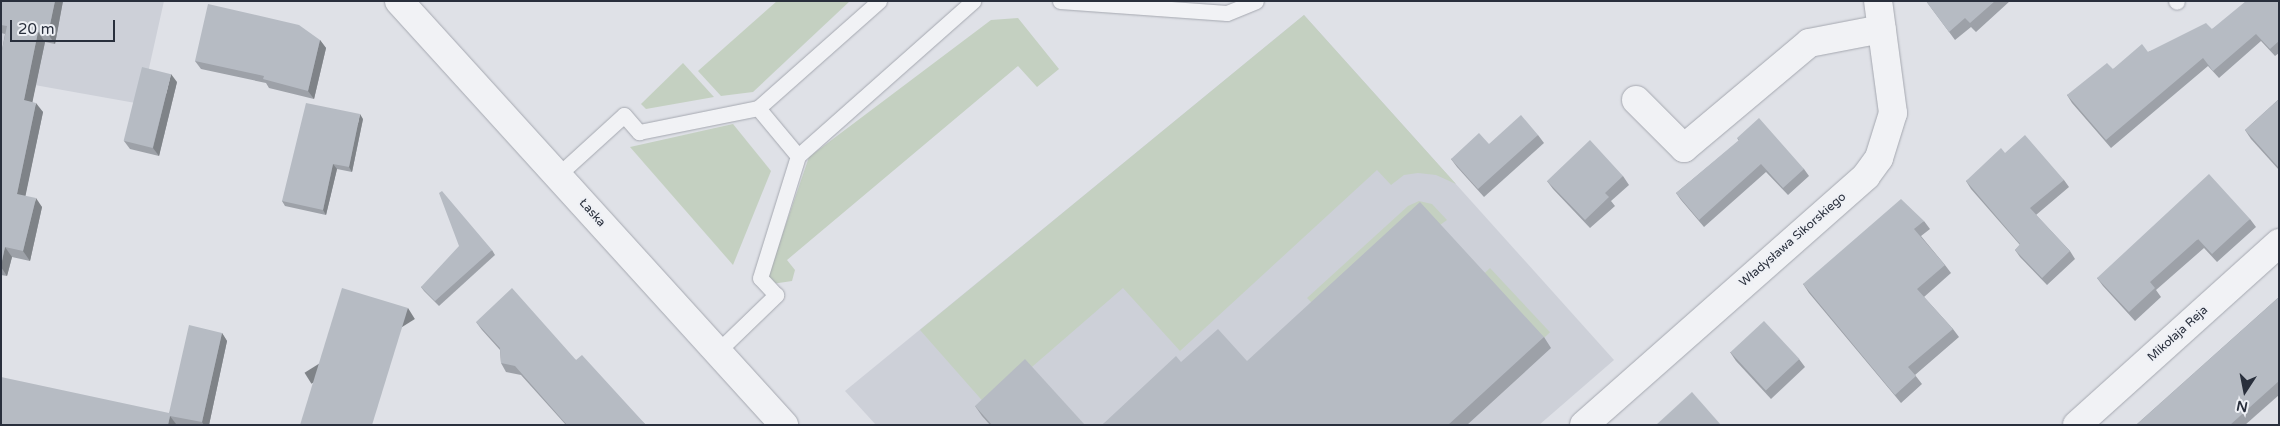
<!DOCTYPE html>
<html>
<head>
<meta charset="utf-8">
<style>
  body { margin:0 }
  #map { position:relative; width:2280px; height:426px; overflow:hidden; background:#dfe1e7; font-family:"Varela Round",sans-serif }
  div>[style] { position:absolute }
  .built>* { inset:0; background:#cdd0d8 }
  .green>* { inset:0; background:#c4d0c1; transform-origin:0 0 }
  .roads { filter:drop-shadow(0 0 1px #a5a8b0) drop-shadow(0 0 1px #a5a8b0) }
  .service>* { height:15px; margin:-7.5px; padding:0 7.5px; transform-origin:7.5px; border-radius:7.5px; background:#f1f2f5 }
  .minor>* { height:28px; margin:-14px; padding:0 14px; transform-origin:14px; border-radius:14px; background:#f1f2f5 }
  .tertiary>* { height:28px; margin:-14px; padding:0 14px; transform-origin:14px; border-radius:14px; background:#f1f2f5 }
  .wall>* { inset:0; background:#9da1a8 }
  .shaded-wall>* { inset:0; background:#7f8388; transform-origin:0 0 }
  .building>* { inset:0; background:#b6bbc3; transform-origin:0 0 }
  span { translate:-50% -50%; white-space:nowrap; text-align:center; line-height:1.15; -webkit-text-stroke:4px #eef0f5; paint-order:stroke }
  .street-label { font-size:12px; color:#292f3c }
  .frame { position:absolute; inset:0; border:2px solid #292f3c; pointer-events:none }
  .north { position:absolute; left:2220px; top:366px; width:50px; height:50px; -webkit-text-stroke:4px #eef0f5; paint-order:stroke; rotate:191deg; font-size:14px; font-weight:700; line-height:20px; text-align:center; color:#292f3c }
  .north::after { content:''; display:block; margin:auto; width:18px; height:22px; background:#292f3c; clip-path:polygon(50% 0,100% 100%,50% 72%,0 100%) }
  .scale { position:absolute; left:10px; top:20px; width:105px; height:22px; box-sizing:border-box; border:2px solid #292f3c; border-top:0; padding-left:6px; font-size:15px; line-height:18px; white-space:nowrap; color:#292f3c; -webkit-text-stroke:4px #eef0f5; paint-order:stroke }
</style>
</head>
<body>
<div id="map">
  <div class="built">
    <i style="clip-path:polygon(1px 1px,164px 1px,141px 104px,1px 79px)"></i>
    <i style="clip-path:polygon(1304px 15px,1614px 360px,1539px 425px,876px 425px,845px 391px)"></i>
  </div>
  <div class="green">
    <i style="clip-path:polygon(777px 1px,850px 1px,753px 92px,721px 96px,698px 71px)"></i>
    <i style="clip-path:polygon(1304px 15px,1456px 184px,1436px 175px,1418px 173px,1404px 175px,1391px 185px,1377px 170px,1180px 351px,1123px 288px,987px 406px,920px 330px)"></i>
    <i style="clip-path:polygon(1018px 18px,1059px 69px,1037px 87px,1018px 66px,787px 260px,795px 270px,792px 281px,772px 284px,767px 279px,809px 157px,991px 20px)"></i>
    <i style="clip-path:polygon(683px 63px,714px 97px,646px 109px,641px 104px)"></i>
    <i style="clip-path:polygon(733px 124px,771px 171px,733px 265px,630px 147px)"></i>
    <i style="clip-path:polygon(1419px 201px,1432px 204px,1447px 220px,1320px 311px,1307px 298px,1408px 206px)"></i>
    <i style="left:1490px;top:268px;width:88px;height:9px;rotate:47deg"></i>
  </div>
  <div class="roads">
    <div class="service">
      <i style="left:879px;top:1px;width:162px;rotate:138.5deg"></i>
      <i style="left:758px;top:108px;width:62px;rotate:50.2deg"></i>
      <i style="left:798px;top:156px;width:234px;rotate:-41.5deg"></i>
      <i style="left:1060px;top:1px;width:167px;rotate:4.1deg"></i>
      <i style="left:1227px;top:13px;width:31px;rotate:-22deg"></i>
      <i style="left:2176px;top:1px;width:1px;rotate:45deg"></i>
      <i style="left:558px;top:175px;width:89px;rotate:-42.3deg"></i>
      <i style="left:624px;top:115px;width:23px;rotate:49deg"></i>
      <i style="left:639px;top:132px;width:121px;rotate:-11.4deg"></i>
      <i style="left:718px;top:351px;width:81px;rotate:-44deg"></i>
      <i style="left:776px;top:295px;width:23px;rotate:-133deg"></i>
      <i style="left:760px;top:278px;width:128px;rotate:-72.7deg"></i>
    </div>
    <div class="minor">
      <i style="left:1636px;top:100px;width:68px;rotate:45deg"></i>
      <i style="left:1684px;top:148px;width:163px;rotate:-40deg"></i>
      <i style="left:1809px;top:43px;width:74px;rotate:-10.9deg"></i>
      <i style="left:1584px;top:425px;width:376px;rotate:-41.4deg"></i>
      <i style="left:1866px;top:176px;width:22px;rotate:-54deg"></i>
      <i style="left:1879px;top:158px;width:47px;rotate:-72.7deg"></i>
      <i style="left:1893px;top:113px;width:113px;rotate:-97.6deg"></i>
      <i style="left:2077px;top:425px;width:272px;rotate:-42deg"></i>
    </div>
    <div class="tertiary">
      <i style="left:399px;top:1px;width:573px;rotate:47.76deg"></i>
    </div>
  </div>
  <div class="wall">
    <i style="clip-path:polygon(1px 1px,63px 1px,55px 44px,45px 42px,32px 102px,43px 112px,25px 196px,42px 207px,30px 261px,12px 257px,7px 276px,1px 275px,1px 55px,5px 34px,1px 33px)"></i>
    <i style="clip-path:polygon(1926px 1px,2010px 1px,1976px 32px,1971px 27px,1955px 40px)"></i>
    <i style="clip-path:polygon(2279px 1px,2279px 53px,2275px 56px,2261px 41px,2219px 78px,2208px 66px,2111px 148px,2072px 103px,2067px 95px,2113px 69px,2148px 52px,2212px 29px)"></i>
    <i style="clip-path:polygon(320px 40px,326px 48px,314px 99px,269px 88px,266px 83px,201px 69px,195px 61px)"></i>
    <i style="clip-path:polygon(177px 82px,159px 156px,130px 149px,124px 141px)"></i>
    <i style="clip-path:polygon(2279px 99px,2279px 170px,2251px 139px,2245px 130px)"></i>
    <i style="clip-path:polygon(363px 119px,352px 172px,337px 169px,326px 215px,285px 206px,282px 201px)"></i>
    <i style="clip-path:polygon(1538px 135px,1544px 143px,1484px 197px,1457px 167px,1451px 159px,1489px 144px)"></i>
    <i style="clip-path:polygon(1737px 138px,1804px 169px,1809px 176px,1788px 195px,1766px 172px,1704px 227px,1681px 200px,1676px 193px,1739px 141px)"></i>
    <i style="clip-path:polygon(2005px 153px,2064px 180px,2069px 187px,2036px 215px,2070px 251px,2075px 259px,2047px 285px,2020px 257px,2015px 250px,2020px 245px,1971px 189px,1966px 181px)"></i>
    <i style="clip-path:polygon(1623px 176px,1629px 185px,1611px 201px,1615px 206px,1590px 228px,1553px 189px,1547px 181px)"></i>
    <i style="clip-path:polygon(2250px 219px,2256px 227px,2217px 262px,2204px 248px,2156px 290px,2161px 297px,2135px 321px,2103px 286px,2097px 278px)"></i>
    <i style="clip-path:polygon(1924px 221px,1930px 229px,1921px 236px,1945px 265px,1951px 273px,1924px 297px,1953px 329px,1959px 337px,1915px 375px,1922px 384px,1901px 403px,1809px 293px,1803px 284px)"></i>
    <i style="clip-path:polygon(492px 250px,495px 255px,439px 306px,424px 291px,421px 287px)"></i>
    <i style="clip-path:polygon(2279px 297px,2279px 395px,2245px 425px,2136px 425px)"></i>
    <i style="clip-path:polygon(476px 322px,576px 360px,646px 425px,566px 425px,521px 375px,506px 372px,501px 363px,500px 350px,482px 330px)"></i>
    <i style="clip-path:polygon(222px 333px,227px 341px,209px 425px,181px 425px,176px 424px,175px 425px,1px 425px,169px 413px)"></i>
    <i style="clip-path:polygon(1544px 337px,1551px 348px,1467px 425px,1102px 425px,1181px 362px,1247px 361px)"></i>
    <i style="clip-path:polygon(1730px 352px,1799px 359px,1805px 367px,1771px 399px,1736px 361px)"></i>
    <i style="clip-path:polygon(975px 406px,1085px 425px,990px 425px,982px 416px)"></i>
  </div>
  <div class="shaded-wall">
    <i style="clip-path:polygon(55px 1px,63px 1px,55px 44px,48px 34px)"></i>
    <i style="clip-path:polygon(38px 32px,45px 42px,31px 109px,24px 100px)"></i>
    <i style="clip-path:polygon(320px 40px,326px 48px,314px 99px,308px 91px)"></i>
    <i style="clip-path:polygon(171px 74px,177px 82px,159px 156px,153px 148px)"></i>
    <i style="clip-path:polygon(36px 103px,43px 112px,24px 203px,17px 194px)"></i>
    <i style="clip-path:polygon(360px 114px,363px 119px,352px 172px,349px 167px)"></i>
    <i style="clip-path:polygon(333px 164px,337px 169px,326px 215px,323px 210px)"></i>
    <i style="clip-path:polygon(36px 198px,42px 207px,30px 261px,23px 251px)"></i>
    <i style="clip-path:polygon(5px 247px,12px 257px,7px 276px,1px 267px)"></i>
    <i style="left:408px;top:308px;width:13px;height:122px;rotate:58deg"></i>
    <i style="clip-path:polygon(222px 333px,227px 341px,209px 425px,204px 425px,202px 422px)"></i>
    <i style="clip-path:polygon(170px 416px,176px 424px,175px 425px,168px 425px)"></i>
  </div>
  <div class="building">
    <i style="clip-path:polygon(1px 1px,55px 1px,48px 34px,38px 32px,24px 100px,36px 103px,17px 194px,36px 198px,23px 251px,5px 247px,1px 265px,1px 55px,7px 26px,1px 25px)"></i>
    <i style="clip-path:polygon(1926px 1px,1995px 1px,1970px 23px,1965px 18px,1949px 32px)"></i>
    <i style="clip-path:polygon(2246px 1px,2279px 1px,2279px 41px,2270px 49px,2256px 34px,2213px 71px,2203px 58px,2106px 140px,2067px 95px,2107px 63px,2113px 69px,2142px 44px,2148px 52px,2206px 23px,2212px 29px)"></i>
    <i style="clip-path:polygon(208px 4px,299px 25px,320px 40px,308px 91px,263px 79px,264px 76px,195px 61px)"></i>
    <i style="left:142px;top:67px;width:30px;height:76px;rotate:14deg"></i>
    <i style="clip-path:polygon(2279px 99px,2279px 168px,2245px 130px)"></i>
    <i style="clip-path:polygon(306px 103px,360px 114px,349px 167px,333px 164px,323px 210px,282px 201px)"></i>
    <i style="clip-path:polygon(1521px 115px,1538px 135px,1478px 189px,1451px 159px,1479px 133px,1489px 144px)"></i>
    <i style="clip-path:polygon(1759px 118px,1804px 169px,1783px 188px,1761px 164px,1699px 220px,1676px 193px,1739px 140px,1737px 138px)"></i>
    <i style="clip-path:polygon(2025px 135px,2064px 180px,2030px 208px,2070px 251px,2042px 278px,2015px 250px,2020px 244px,1966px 181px,2001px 148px,2005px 153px)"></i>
    <i style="clip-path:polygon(1590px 140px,1623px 176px,1605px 193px,1609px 197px,1585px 220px,1547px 181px)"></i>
    <i style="clip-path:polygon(2209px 174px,2250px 219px,2212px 254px,2198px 239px,2150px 282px,2155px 288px,2129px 312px,2097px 278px)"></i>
    <i style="clip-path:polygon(442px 191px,492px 250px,435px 301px,421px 287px,459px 246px,439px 193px)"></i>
    <i style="clip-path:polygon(1901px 199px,1924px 221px,1914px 229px,1945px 265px,1917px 289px,1953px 329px,1908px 367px,1916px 376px,1895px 395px,1803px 284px)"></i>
    <i style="clip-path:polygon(1420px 202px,1544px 337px,1448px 425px,1102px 425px,1176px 356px,1181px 362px,1218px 329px,1247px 361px)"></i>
    <i style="clip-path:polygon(342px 288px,408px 308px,372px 425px,300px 425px)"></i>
    <i style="clip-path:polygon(512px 288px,576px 360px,582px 355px,646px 425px,567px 425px,515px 366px,501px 363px,500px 348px,476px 322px)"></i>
    <i style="clip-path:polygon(2279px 297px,2279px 381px,2230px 425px,2136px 425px)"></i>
    <i style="left:1764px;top:321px;width:52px;height:46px;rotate:47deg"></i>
    <i style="clip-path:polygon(189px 325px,222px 333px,202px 422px,170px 416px,168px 425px,1px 425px,1px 377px,169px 413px)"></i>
    <i style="clip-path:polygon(1025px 359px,1085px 425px,992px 425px,975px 406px)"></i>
    <i style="clip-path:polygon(1692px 392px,1721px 425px,1656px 425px)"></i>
  </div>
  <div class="street-label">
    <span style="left:592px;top:213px;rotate:48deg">Łaska</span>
    <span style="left:1793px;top:240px;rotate:-41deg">Władysława Sikorskiego</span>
    <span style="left:2178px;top:334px;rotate:-42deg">Mikołaja Reja</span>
  </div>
  <div class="frame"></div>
  <div class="north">N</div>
  <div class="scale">20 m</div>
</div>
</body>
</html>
